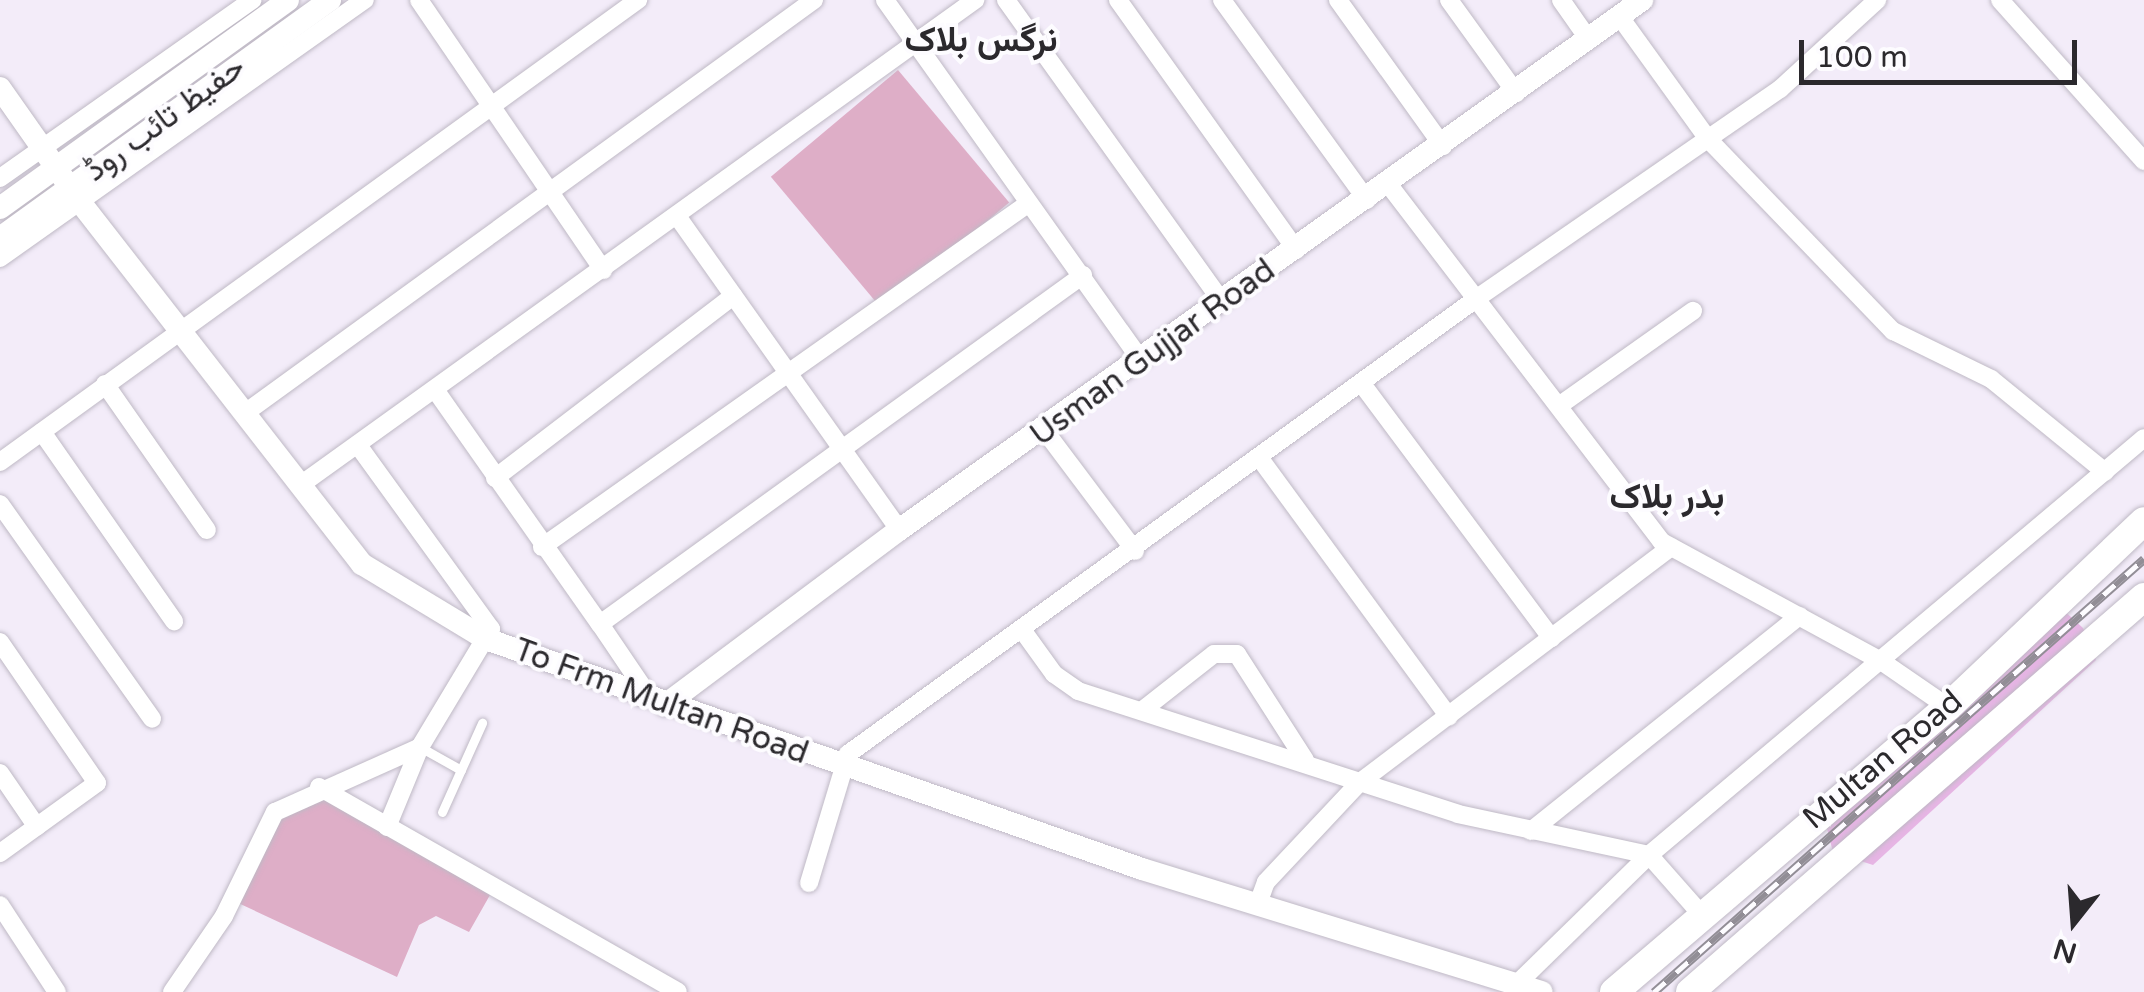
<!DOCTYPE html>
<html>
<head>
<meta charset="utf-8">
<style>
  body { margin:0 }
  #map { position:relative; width:2144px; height:992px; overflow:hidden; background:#f3ecf9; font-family:"Varela Round",Vazirmatn,sans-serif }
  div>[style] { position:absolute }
  .green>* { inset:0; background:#deaec7; transform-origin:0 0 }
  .building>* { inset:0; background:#e6b5e4 }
  .roads { filter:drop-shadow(0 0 2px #bfb9c5) drop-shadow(0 0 2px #bfb9c5) }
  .service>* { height:9px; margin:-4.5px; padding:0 4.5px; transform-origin:4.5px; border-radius:4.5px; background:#fff }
  .minor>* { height:18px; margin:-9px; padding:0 9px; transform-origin:9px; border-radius:9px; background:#fff }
  .tertiary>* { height:22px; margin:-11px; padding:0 11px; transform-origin:11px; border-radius:11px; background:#fff }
  .primary>* { height:28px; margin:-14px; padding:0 14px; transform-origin:14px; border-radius:14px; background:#fff }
  .rail>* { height:9px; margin-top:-4.5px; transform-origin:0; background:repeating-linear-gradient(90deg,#fdfcff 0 15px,#928e96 0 30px); box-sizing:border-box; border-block:2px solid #928e96 }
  span { translate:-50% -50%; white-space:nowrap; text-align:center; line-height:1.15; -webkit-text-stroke:8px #fdfcff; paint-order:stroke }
  .street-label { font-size:32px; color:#2b292d }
  .neighbourhood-label { font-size:35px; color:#2b292d; font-weight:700 }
  .north { position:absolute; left:2024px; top:872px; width:100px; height:100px; -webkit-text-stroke:8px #fdfcff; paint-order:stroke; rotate:197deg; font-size:28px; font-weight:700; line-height:40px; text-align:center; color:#2b292d }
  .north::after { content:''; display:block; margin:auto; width:35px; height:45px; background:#2b292d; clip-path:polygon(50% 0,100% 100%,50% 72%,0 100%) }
  .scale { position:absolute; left:1799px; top:40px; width:278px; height:45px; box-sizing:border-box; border:5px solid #2b292d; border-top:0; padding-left:12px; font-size:30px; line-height:35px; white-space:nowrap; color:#2b292d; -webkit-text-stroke:8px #fdfcff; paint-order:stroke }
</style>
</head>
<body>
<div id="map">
  <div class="green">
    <i style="left:898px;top:70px;width:173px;height:166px;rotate:50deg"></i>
    <i style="clip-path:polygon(320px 796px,490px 895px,469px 932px,436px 916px,419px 925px,397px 977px,236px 902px,281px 818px)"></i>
  </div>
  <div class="building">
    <i style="clip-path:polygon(2060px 607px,2083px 628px,2096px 660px,1873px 865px,1833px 852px,1823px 813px)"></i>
  </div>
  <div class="roads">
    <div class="service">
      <i style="left:420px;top:747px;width:47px;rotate:29.3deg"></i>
      <i style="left:442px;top:812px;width:98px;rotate:-65.8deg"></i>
    </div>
    <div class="minor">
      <i style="left:419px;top:0;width:327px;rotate:55.7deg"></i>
      <i style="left:885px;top:0;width:442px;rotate:54.6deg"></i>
      <i style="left:1006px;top:0;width:371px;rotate:54.4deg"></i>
      <i style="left:1118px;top:0;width:307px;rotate:54.5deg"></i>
      <i style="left:1222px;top:0;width:247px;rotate:54.1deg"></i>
      <i style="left:1338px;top:0;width:180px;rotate:54.3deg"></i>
      <i style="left:1449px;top:0;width:115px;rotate:54.2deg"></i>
      <i style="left:1561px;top:0;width:49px;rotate:55deg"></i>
      <i style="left:2000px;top:0;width:216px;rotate:48.2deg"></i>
      <i style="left:1620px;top:17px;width:150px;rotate:54.2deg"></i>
      <i style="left:1708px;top:139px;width:267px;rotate:46.1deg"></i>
      <i style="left:1893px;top:331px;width:109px;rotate:26.1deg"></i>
      <i style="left:1991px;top:379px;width:147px;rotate:39.2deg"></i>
      <i style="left:0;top:178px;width:309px;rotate:-35.2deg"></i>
      <i style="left:1389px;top:185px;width:449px;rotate:52.6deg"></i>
      <i style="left:1662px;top:542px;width:249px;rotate:28.5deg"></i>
      <i style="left:1881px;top:661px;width:81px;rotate:34.5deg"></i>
      <i style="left:677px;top:216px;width:385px;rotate:54.7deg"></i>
      <i style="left:0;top:258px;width:447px;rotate:-35.3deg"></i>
      <i style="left:105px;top:384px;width:178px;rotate:55.1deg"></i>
      <i style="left:1362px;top:384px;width:317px;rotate:53.3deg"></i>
      <i style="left:436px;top:391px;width:285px;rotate:54.9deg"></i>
      <i style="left:600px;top:624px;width:78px;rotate:55.9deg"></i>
      <i style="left:644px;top:689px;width:9px;rotate:108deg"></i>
      <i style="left:1560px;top:405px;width:163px;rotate:-35.3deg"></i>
      <i style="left:245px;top:413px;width:703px;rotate:-35.97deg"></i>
      <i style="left:1045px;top:431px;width:150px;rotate:53.1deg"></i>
      <i style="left:42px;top:432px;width:231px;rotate:55.1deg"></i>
      <i style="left:1261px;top:460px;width:318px;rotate:53.8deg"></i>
      <i style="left:0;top:462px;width:788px;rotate:-35.91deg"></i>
      <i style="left:495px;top:478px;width:300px;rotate:-37.4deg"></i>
      <i style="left:299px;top:486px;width:833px;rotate:-35.71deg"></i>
      <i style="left:0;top:504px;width:263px;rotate:54.7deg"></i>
      <i style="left:542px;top:547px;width:596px;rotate:-35.24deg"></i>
      <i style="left:600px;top:624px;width:596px;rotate:-35.85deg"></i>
      <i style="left:1023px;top:631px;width:53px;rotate:54.2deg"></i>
      <i style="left:1054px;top:674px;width:29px;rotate:35deg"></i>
      <i style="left:1078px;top:691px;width:399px;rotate:17.9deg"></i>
      <i style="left:1458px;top:814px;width:195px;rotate:12.1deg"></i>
      <i style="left:1649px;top:855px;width:79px;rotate:48.6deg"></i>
      <i style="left:0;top:642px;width:171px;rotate:55.5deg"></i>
      <i style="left:97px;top:783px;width:120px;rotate:144.2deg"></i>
      <i style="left:1144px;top:709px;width:89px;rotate:-38.2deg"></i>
      <i style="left:1214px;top:654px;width:23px"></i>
      <i style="left:1237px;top:654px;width:126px;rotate:57.3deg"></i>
      <i style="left:0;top:773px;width:65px;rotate:55.6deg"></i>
      <i style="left:319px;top:787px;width:413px;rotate:29.7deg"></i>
      <i style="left:387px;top:827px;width:87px;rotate:-67.6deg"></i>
      <i style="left:1531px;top:831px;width:344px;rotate:-38.7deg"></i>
      <i style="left:809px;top:883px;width:135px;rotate:-73.2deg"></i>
      <i style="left:848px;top:754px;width:781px;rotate:-35.93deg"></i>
      <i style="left:1480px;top:296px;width:364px;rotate:-34.6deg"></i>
      <i style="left:1780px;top:89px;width:132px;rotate:-42.5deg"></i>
      <i style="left:1259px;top:901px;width:20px;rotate:-70deg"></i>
      <i style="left:1266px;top:882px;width:136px;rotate:-46.8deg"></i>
      <i style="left:1359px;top:783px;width:391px;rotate:-37.1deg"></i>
      <i style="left:0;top:905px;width:104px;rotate:56.8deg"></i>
      <i style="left:1520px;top:981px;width:180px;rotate:-44.3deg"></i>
      <i style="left:1649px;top:855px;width:647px;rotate:-40.11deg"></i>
      <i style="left:172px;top:992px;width:92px;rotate:-55.6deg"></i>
      <i style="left:224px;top:916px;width:116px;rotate:-63.9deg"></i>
      <i style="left:275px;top:812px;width:159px;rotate:-24.1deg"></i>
      <i style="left:420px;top:747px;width:138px;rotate:-59deg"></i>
      <i style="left:491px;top:629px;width:227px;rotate:-125.9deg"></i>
    </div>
    <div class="tertiary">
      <i style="left:0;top:88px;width:139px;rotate:54.9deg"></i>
      <i style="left:80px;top:202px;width:459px;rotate:52.1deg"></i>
      <i style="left:362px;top:564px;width:145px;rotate:31.2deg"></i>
      <i style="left:486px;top:639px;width:695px;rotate:19.32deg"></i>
      <i style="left:1142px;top:869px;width:418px;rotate:17.1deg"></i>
      <i style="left:0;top:208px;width:355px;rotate:-35.8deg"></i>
      <i style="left:0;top:238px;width:407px;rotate:-35.8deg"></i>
      <i style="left:665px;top:705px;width:292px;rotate:-36.8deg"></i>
      <i style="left:899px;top:530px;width:913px;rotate:-35.5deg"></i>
    </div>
    <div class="primary">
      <i style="left:1614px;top:992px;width:439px;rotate:-40.5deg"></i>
      <i style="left:1948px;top:707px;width:270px;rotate:-43.5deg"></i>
      <i style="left:1690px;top:992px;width:602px;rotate:-41.02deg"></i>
    </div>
  </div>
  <div class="rail">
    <i style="left:1654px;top:992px;width:654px;rotate:-41.47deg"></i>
  </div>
  <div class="street-label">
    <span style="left:165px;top:119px;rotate:-36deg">حفیظ تائب روڈ</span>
    <span style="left:1153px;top:353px;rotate:-36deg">Usman Gujjar Road</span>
    <span style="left:661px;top:702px;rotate:20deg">To Frm Multan Road</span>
    <span style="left:1883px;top:760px;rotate:-40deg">Multan Road</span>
  </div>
  <div class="neighbourhood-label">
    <span style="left:981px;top:40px">نرگس بلاک</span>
    <span style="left:1667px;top:497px">بدر بلاک</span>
  </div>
  <div class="north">N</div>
  <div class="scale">100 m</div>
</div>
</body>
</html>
